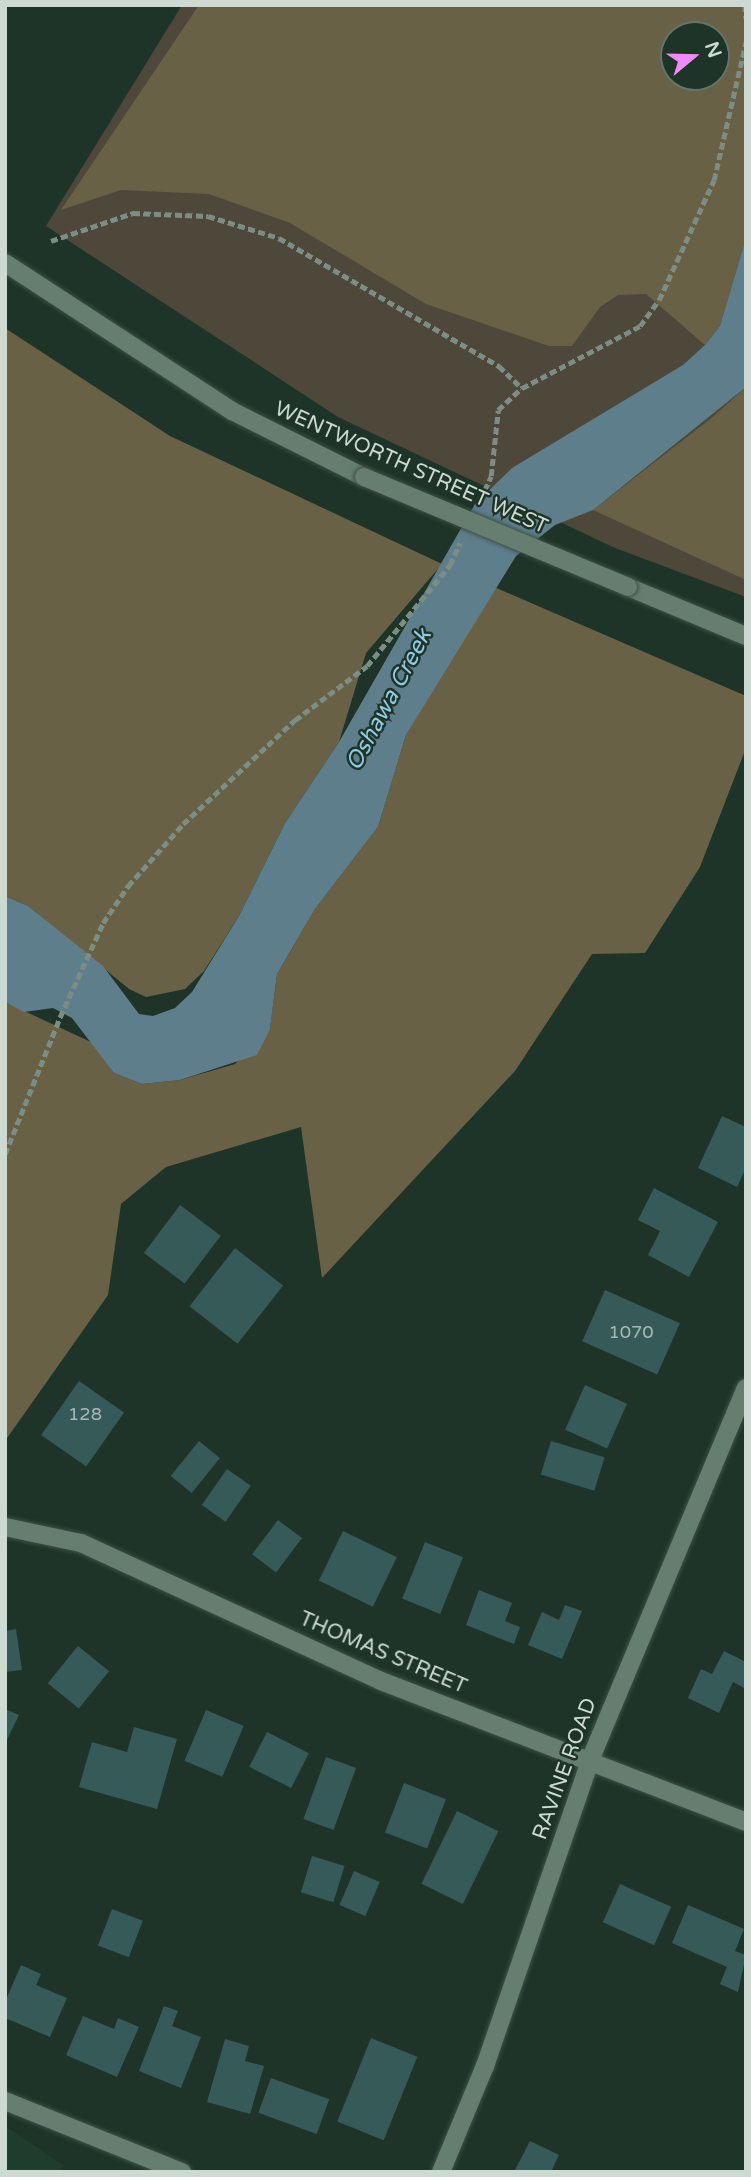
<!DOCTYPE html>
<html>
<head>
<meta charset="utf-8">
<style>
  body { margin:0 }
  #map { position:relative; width:751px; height:2177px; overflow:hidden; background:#1e3428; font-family:"Varela Round",sans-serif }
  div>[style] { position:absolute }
  .built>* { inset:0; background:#1f3d2d }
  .green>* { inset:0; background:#4d4839 }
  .forest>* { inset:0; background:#696146 }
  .water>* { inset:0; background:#5f7e8c }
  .building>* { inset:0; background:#365a58; transform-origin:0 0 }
  .path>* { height:4.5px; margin-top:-2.25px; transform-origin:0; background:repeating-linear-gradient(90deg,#7c8d84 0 7px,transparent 0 10.5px) }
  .roads { filter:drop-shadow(0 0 2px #3d5046) drop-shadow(0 0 2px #3d5046) }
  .minor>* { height:18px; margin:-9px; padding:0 9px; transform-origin:9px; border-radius:9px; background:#657e6f }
  .secondary>* { height:18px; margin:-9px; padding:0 9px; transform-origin:9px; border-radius:9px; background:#657e6f }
  .bridges { filter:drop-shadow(0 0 2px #3d5046) drop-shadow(0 0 2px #3d5046) }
  .secondary-bridge>* { height:18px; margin:-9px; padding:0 9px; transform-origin:9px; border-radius:9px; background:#657e6f }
  span { translate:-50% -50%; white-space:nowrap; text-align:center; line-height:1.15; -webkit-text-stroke:5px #1e3428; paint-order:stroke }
  .number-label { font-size:18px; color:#a6bab4 }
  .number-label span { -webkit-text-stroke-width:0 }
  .street-label { font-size:21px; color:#ccdad2 }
  .water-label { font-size:23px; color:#8fcbe4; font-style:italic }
  .frame { position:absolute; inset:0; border:7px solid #ccdad2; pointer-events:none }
  .north { position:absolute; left:660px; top:21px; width:70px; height:70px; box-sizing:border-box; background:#1e3428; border:2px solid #64766c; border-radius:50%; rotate:71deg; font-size:19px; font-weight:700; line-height:28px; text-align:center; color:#ccdad2 }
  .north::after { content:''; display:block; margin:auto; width:24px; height:32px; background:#f08bf5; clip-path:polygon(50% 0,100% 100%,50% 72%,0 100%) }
</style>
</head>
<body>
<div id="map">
  <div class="built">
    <i style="clip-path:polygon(5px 2126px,64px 2166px,58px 2172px,5px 2172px)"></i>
  </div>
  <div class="green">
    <i style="clip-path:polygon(evenodd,182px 5px,746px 5px,746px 597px,615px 548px,338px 417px,46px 226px,182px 5px,674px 35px,716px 35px,716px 77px,674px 77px,674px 35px)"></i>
  </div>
  <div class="forest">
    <i style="clip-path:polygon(evenodd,199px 5px,746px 5px,746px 238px,720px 326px,705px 345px,646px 294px,618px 295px,600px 307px,572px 346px,549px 346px,426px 304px,290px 223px,209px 194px,121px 190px,61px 210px,199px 5px,674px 35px,716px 35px,716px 77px,674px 77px,674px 35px)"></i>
    <i style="clip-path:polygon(5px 328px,170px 436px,442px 564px,366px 653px,339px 742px,285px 823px,239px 916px,204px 971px,185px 989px,146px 997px,129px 989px,28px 906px,5px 896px)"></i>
    <i style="clip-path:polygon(746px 387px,746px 580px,593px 510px,714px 416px)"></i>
    <i style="clip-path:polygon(494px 587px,746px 696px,746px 748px,700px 867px,645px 953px,592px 954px,515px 1071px,322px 1278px,301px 1127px,166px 1167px,121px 1204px,108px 1295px,5px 1441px,5px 1002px,93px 1043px,114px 1073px,142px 1084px,180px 1080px,235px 1064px,270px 1028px,277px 974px,315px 909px,378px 827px,406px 735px)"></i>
  </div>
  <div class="water">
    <i style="clip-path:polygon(746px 238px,746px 387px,593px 510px,555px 525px,516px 556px,406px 735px,378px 827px,315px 909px,277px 974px,270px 1029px,257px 1055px,180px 1080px,142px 1084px,114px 1073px,72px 1018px,53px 1008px,24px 1012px,5px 1002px,5px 896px,28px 906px,103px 966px,139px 1014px,153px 1016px,175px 1008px,192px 992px,239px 916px,285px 823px,339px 742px,475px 504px,512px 468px,683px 365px,705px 345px,720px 326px)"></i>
  </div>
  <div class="building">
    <i style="clip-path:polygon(722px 1116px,746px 1127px,746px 1168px,737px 1187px,698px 1168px)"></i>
    <i style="clip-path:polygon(654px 1188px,718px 1222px,689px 1277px,648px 1255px,660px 1231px,638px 1220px)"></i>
    <i style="left:180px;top:1205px;width:51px;height:60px;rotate:37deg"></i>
    <i style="left:235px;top:1248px;width:61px;height:74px;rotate:38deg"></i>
    <i style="left:605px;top:1290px;width:82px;height:56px;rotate:24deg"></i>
    <i style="left:79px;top:1381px;width:55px;height:66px;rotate:35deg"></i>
    <i style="left:585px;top:1385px;width:46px;height:49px;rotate:24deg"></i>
    <i style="left:199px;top:1441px;width:27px;height:45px;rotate:39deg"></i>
    <i style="left:551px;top:1441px;width:56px;height:35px;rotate:17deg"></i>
    <i style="left:227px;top:1469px;width:29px;height:44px;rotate:35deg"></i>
    <i style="left:278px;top:1520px;width:30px;height:43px;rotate:37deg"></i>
    <i style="left:343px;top:1531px;width:60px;height:55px;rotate:26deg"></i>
    <i style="left:425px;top:1542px;width:41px;height:61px;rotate:22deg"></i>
    <i style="clip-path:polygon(479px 1590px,512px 1603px,505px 1621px,520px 1627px,514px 1644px,466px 1625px)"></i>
    <i style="clip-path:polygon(565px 1605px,582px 1611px,562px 1659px,528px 1645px,542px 1612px,559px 1620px)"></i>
    <i style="clip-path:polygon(16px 1629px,22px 1670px,5px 1672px,5px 1631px)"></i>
    <i style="left:78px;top:1646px;width:40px;height:48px;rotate:39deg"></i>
    <i style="clip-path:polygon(724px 1651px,746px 1662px,746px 1689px,733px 1682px,719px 1713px,688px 1698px,701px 1669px,712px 1674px)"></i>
    <i style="clip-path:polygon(5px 1709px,19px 1715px,5px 1744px)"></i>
    <i style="left:206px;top:1710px;width:41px;height:55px;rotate:23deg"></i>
    <i style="clip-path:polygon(134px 1727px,177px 1739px,157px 1809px,79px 1787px,92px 1742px,127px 1752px)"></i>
    <i style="left:267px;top:1732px;width:47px;height:39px;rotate:27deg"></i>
    <i style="left:326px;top:1757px;width:32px;height:66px;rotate:20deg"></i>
    <i style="left:404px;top:1783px;width:45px;height:53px;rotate:21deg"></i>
    <i style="left:457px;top:1811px;width:46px;height:81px;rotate:26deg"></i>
    <i style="left:312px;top:1856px;width:34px;height:38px;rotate:17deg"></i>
    <i style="left:354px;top:1871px;width:28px;height:37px;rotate:23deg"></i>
    <i style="left:620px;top:1884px;width:56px;height:42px;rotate:24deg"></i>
    <i style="clip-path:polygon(688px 1905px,744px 1929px,735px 1951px,746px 1955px,738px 1992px,720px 1984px,727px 1967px,672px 1943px)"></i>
    <i style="left:112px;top:1909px;width:33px;height:39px;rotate:21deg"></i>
    <i style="clip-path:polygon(21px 1965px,41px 1974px,36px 1985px,67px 1998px,50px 2037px,5px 2018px,5px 2002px)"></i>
    <i style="clip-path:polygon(164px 2006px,178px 2011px,172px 2026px,201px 2037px,181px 2088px,139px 2071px)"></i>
    <i style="clip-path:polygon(83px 2016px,114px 2029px,118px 2018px,139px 2027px,117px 2077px,66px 2055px)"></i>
    <i style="left:371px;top:2038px;width:50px;height:90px;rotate:22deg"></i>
    <i style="clip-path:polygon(225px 2039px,249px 2046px,245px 2061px,264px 2066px,250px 2114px,207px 2102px)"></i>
    <i style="left:271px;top:2078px;width:62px;height:37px;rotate:20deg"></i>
    <i style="clip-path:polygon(530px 2141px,559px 2155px,551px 2172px,514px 2172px)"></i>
  </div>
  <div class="path">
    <i style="left:745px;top:5px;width:13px;rotate:86deg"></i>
    <i style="left:51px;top:241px;width:87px;rotate:-18.9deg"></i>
    <i style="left:133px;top:213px;width:75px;rotate:2.3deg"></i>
    <i style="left:208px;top:216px;width:74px;rotate:17.2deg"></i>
    <i style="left:279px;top:238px;width:255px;rotate:30.2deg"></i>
    <i style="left:499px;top:366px;width:32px;rotate:44deg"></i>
    <i style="left:480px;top:500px;width:26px;rotate:-65deg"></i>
    <i style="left:491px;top:476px;width:66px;rotate:-83.9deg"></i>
    <i style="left:498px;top:410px;width:33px;rotate:-43deg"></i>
    <i style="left:522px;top:388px;width:133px;rotate:-27.7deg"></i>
    <i style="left:640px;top:326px;width:32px;rotate:-54deg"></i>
    <i style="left:659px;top:300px;width:132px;rotate:-65.4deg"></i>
    <i style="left:714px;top:180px;width:143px;rotate:-77deg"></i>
    <i style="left:5px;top:1154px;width:148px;rotate:-68.1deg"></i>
    <i style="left:60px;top:1017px;width:103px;rotate:-65.4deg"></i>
    <i style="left:103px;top:923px;width:45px;rotate:-56deg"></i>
    <i style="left:128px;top:886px;width:83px;rotate:-48.4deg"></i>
    <i style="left:183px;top:824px;width:153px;rotate:-42.9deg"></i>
    <i style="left:295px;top:720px;width:90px;rotate:-36.9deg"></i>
    <i style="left:367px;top:666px;width:131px;rotate:-50.6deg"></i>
    <i style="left:450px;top:565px;width:24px;rotate:-66deg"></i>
  </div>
  <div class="roads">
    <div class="minor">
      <i style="left:5px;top:1527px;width:78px;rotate:11.9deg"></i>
      <i style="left:81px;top:1543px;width:330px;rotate:24.7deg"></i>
      <i style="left:381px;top:1681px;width:391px;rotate:21.1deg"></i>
      <i style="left:5px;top:2101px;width:191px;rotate:21.9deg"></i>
      <i style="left:441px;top:2172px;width:115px;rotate:-67.5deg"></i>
      <i style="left:485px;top:2066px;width:326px;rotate:-71deg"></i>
      <i style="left:591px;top:1758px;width:401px;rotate:-67.3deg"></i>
    </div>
    <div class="secondary">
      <i style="left:5px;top:263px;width:271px;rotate:33.1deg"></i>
      <i style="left:232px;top:411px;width:148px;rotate:26.6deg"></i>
      <i style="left:628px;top:587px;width:128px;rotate:22.6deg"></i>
    </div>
  </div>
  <div class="bridges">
    <div class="secondary-bridge">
      <i style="left:364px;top:477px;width:286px;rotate:22.6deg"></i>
    </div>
  </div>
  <div class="number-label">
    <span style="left:631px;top:1332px">1070</span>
    <span style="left:85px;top:1414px">128</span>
  </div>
  <div class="street-label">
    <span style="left:411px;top:468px;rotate:24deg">WENTWORTH STREET WEST</span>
    <span style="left:383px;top:1653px;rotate:23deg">THOMAS STREET</span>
    <span style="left:565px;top:1769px;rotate:-70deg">RAVINE ROAD</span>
  </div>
  <div class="water-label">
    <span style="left:389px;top:700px;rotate:-62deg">Oshawa Creek</span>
  </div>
  <div class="frame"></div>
  <div class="north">N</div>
</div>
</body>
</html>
